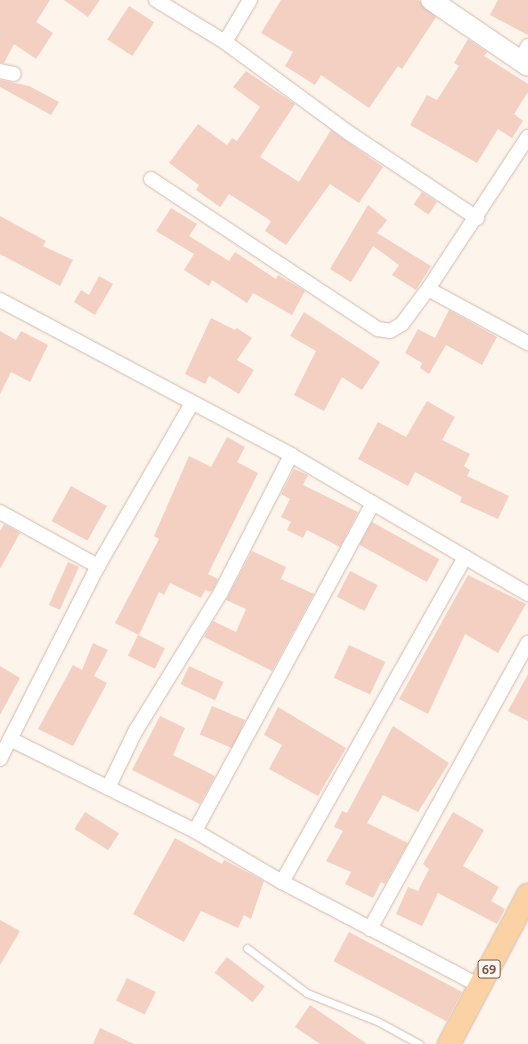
<!DOCTYPE html>
<html>
<head>
<meta charset="utf-8">
<style>
  body { margin:0 }
  #map { position:relative; width:528px; height:1044px; overflow:hidden; background:#fdf4eb; font-family:Ubuntu,sans-serif }
  div>[style] { position:absolute }
  .building>* { inset:0; background:#f3d0c2; transform-origin:0 0 }
  .roads { filter:drop-shadow(0 0 1px #d0baaf) drop-shadow(0 0 1px #d0baaf) }
  .lane>* { height:7px; margin:-3.5px; padding:0 3.5px; transform-origin:3.5px; border-radius:3.5px; background:#fff }
  .street>* { height:14px; margin:-7px; padding:0 7px; transform-origin:7px; border-radius:7px; background:#fff }
  .secondary>* { height:20px; margin:-10px; padding:0 10px; transform-origin:10px; border-radius:10px; background:#fff }
  .primary>* { height:22px; margin:-11px; padding:0 11px; transform-origin:11px; border-radius:11px; background:#fbd2a4 }
  span { translate:-50% -50%; white-space:nowrap; text-align:center; line-height:1.15; -webkit-text-stroke:4px #fff8f1; paint-order:stroke }
  .shield-label span { padding:1px 3px; background:#fff8f1; border:1px solid; border-radius:3px; -webkit-text-stroke-width:0 }
  .shield-label { font-size:13px; color:#79584c; font-weight:700 }
</style>
</head>
<body>
<div id="map">
  <div class="building">
    <i style="clip-path:polygon(0 0,50px 0,36px 22px,53px 33px,36px 59px,14px 44px,4px 63px,0 63px)"></i>
    <i style="clip-path:polygon(64px 0,100px 0,88px 17px)"></i>
    <i style="clip-path:polygon(281px 0,419px 0,436px 17px,402px 69px,398px 66px,369px 108px,321px 75px,315px 85px,285px 66px,293px 52px,261px 33px)"></i>
    <i style="clip-path:polygon(498px 0,528px 0,528px 35px,490px 15px)"></i>
    <i style="left:129px;top:6px;width:30px;height:40px;rotate:33deg"></i>
    <i style="clip-path:polygon(468px 39px,487px 52px,484px 56px,528px 84px,528px 92px,514px 114px,523px 121px,512px 138px,498px 129px,477px 163px,410px 125px,427px 95px,437px 100px,459px 66px,454px 63px)"></i>
    <i style="clip-path:polygon(246px 71px,295px 104px,260px 157px,299px 182px,331px 130px,383px 167px,359px 203px,330px 184px,286px 245px,265px 231px,271px 221px,229px 194px,220px 207px,196px 190px,199px 185px,169px 163px,198px 124px,227px 145px,232px 138px,237px 141px,260px 107px,233px 87px)"></i>
    <i style="clip-path:polygon(0 80px,29px 86px,59px 102px,51px 115px,0 87px)"></i>
    <i style="left:422px;top:192px;width:18px;height:15px;rotate:34deg"></i>
    <i style="clip-path:polygon(368px 205px,387px 220px,377px 233px,431px 266px,416px 290px,392px 275px,399px 265px,373px 246px,351px 282px,330px 269px)"></i>
    <i style="clip-path:polygon(171px 208px,197px 224px,189px 236px,229px 261px,235px 252px,276px 279px,278px 275px,305px 291px,292px 315px,253px 293px,247px 303px,212px 280px,209px 286px,184px 270px,194px 254px,156px 231px)"></i>
    <i style="clip-path:polygon(0 216px,46px 241px,43px 246px,73px 260px,60px 286px,0 254px)"></i>
    <i style="clip-path:polygon(99px 276px,113px 284px,95px 315px,74px 302px,81px 290px,89px 295px)"></i>
    <i style="clip-path:polygon(449px 310px,497px 337px,482px 365px,446px 345px,429px 374px,420px 368px,422px 363px,405px 353px,418px 329px,435px 338px)"></i>
    <i style="clip-path:polygon(304px 312px,380px 362px,362px 390px,342px 377px,324px 411px,294px 395px,316px 351px,290px 336px)"></i>
    <i style="clip-path:polygon(211px 318px,235px 330px,237px 328px,252px 338px,237px 360px,254px 370px,239px 394px,209px 376px,205px 384px,185px 374px)"></i>
    <i style="clip-path:polygon(0 331px,16px 340px,21px 331px,48px 345px,30px 382px,11px 372px,0 394px)"></i>
    <i style="clip-path:polygon(427px 401px,455px 417px,442px 440px,470px 454px,464px 466px,470px 470px,467px 476px,509px 496px,498px 519px,460px 502px,462px 497px,415px 472px,408px 486px,358px 459px,378px 422px,406px 437px)"></i>
    <i style="clip-path:polygon(227px 437px,245px 447px,237px 462px,258px 473px,208px 574px,218px 579px,214px 588px,211px 592px,205px 590px,201px 598px,170px 583px,164px 595px,159px 592px,139px 635px,115px 623px,159px 539px,154px 536px,189px 456px,211px 467px)"></i>
    <i style="clip-path:polygon(294px 469px,308px 475px,303px 485px,358px 512px,340px 547px,307px 530px,303px 538px,287px 530px,291px 522px,281px 517px,290px 499px,281px 494px)"></i>
    <i style="left:71px;top:486px;width:41px;height:40px;rotate:29deg"></i>
    <i style="left:372px;top:522px;width:77px;height:26px;rotate:29deg"></i>
    <i style="clip-path:polygon(4px 524px,20px 533px,0 569px,0 531px)"></i>
    <i style="clip-path:polygon(252px 551px,286px 567px,281px 579px,314px 594px,272px 671px,204px 637px,213px 621px,236px 632px,246px 609px,226px 600px)"></i>
    <i style="left:68px;top:562px;width:12px;height:47px;rotate:24deg"></i>
    <i style="left:350px;top:571px;width:31px;height:29px;rotate:27deg"></i>
    <i style="clip-path:polygon(468px 575px,526px 604px,498px 653px,465px 634px,428px 714px,399px 699px)"></i>
    <i style="left:138px;top:635px;width:30px;height:23px;rotate:26deg"></i>
    <i style="clip-path:polygon(93px 643px,108px 650px,94px 676px,107px 683px,73px 746px,38px 729px,73px 665px,82px 670px)"></i>
    <i style="left:349px;top:645px;width:40px;height:36px;rotate:25deg"></i>
    <i style="clip-path:polygon(0 666px,20px 678px,0 715px)"></i>
    <i style="left:189px;top:666px;width:38px;height:20px;rotate:25deg"></i>
    <i style="clip-path:polygon(528px 674px,528px 721px,508px 711px)"></i>
    <i style="left:212px;top:706px;width:36px;height:31px;rotate:23deg"></i>
    <i style="clip-path:polygon(278px 707px,346px 748px,318px 796px,269px 769px,282px 745px,264px 735px)"></i>
    <i style="clip-path:polygon(160px 716px,185px 728px,173px 755px,215px 776px,200px 804px,132px 770px)"></i>
    <i style="clip-path:polygon(393px 726px,449px 763px,418px 812px,383px 795px,367px 823px,408px 843px,385px 884px,381px 882px,373px 898px,345px 884px,351px 872px,326px 861px,343px 831px,334px 827px,342px 811px,347px 813px)"></i>
    <i style="left:85px;top:812px;width:40px;height:20px;rotate:32deg"></i>
    <i style="clip-path:polygon(453px 812px,484px 830px,463px 866px,499px 887px,491px 901px,505px 909px,497px 924px,438px 893px,422px 926px,396px 914px,408px 887px,418px 891px,429px 869px,423px 864px)"></i>
    <i style="clip-path:polygon(175px 838px,222px 864px,224px 860px,264px 881px,251px 919px,244px 915px,238px 928px,201px 911px,184px 942px,133px 914px)"></i>
    <i style="clip-path:polygon(0 920px,20px 931px,0 965px)"></i>
    <i style="left:349px;top:932px;width:128px;height:33px;rotate:28deg"></i>
    <i style="left:227px;top:957px;width:48px;height:20px;rotate:38deg"></i>
    <i style="left:127px;top:978px;width:32px;height:25px;rotate:26deg"></i>
    <i style="clip-path:polygon(310px 1005px,367px 1044px,320px 1044px,295px 1027px)"></i>
    <i style="clip-path:polygon(100px 1028px,134px 1044px,93px 1044px)"></i>
  </div>
  <div class="roads">
    <div class="lane">
      <i style="left:247px;top:948px;width:75px;rotate:36.9deg"></i>
      <i style="left:307px;top:993px;width:78px;rotate:21.9deg"></i>
      <i style="left:379px;top:1022px;width:46px;rotate:28.8deg"></i>
    </div>
    <div class="street">
      <i style="left:156px;top:0;width:81px;rotate:31.3deg"></i>
      <i style="left:225px;top:42px;width:154px;rotate:36.3deg"></i>
      <i style="left:349px;top:133px;width:154px;rotate:33.6deg"></i>
      <i style="left:225px;top:42px;width:49px;rotate:-59.2deg"></i>
      <i style="left:520px;top:61px;width:17px;rotate:-62deg"></i>
      <i style="left:0;top:71px;width:14px;rotate:12deg"></i>
      <i style="left:151px;top:179px;width:272px;rotate:33.5deg"></i>
      <i style="left:378px;top:329px;width:12px;rotate:9deg"></i>
      <i style="left:390px;top:331px;width:14px;rotate:-30deg"></i>
      <i style="left:402px;top:324px;width:44px;rotate:-53.4deg"></i>
      <i style="left:428px;top:289px;width:182px;rotate:-56.7deg"></i>
      <i style="left:428px;top:289px;width:114px;rotate:28.4deg"></i>
      <i style="left:0;top:300px;width:330px;rotate:28deg"></i>
      <i style="left:291px;top:455px;width:275px;rotate:30.4deg"></i>
      <i style="left:0;top:512px;width:112px;rotate:28.9deg"></i>
      <i style="left:10px;top:739px;width:207px;rotate:26.4deg"></i>
      <i style="left:195px;top:831px;width:101px;rotate:30.4deg"></i>
      <i style="left:282px;top:882px;width:224px;rotate:27.7deg"></i>
      <i style="left:0;top:759px;width:216px;rotate:-63.1deg"></i>
      <i style="left:98px;top:566px;width:188px;rotate:-60deg"></i>
      <i style="left:108px;top:788px;width:62px;rotate:-64.3deg"></i>
      <i style="left:135px;top:732px;width:164px;rotate:-58.4deg"></i>
      <i style="left:221px;top:592px;width:154px;rotate:-62.9deg"></i>
      <i style="left:195px;top:831px;width:373px;rotate:-61.5deg"></i>
      <i style="left:282px;top:882px;width:373px;rotate:-60.6deg"></i>
      <i style="left:370px;top:929px;width:327px;rotate:-61.1deg"></i>
    </div>
    <div class="secondary">
      <i style="left:431px;top:0;width:117px;rotate:34.2deg"></i>
    </div>
    <div class="primary">
      <i style="left:449px;top:1044px;width:169px;rotate:-62.1deg"></i>
    </div>
  </div>
  <div class="shield-label">
    <span style="left:489px;top:969px">69</span>
  </div>
</div>
</body>
</html>
